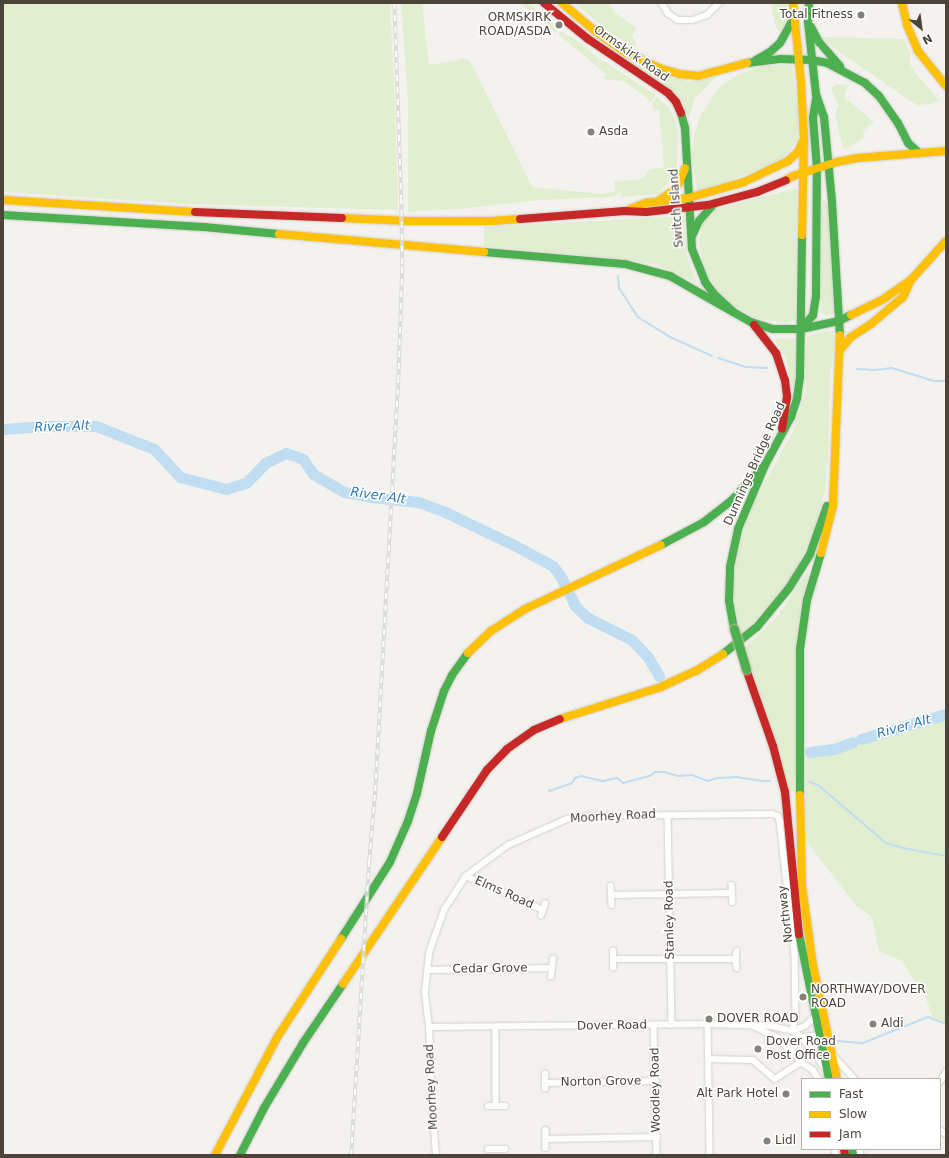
<!DOCTYPE html>
<html>
<head>
<meta charset="utf-8">
<style>
  body { margin:0 }
  #map { position:relative; width:949px; height:1158px; overflow:hidden; background:#f4f2ee; font-family:"DejaVu Sans",sans-serif }
  div>[style] { position:absolute }
  .green>* { inset:0; background:#e1eecf }
  .stream>* { height:2px; margin:-1px; padding:0 1px; transform-origin:1px; border-radius:1px; background:#c0ddf1 }
  .river>* { height:11px; margin:-5.5px; padding:0 5.5px; transform-origin:5.5px; border-radius:5.5px; background:#c0ddf1 }
  .roads { filter:drop-shadow(0 0 1px #d2d0cb) drop-shadow(0 0 1px #d2d0cb) }
  .street>* { height:5.5px; margin:-2.75px; padding:0 2.75px; transform-origin:2.75px; border-radius:2.75px; background:#fdfdfc }
  .fast>* { height:8px; margin:-4px; padding:0 4px; transform-origin:4px; border-radius:4px; background:#4caf50 }
  .slow>* { height:8px; margin:-4px; padding:0 4px; transform-origin:4px; border-radius:4px; background:#ffc107 }
  .jam>* { height:8px; margin:-4px; padding:0 4px; transform-origin:4px; border-radius:4px; background:#c62828 }
  .rail>* { height:3.5px; margin-top:-1.75px; transform-origin:0; background:repeating-linear-gradient(90deg,#fff 0 6px,#dbdbda 0 12px); box-sizing:border-box; border-block:1px solid #dbdbda }
  .bridges { filter:drop-shadow(0 0 1px #ccbfa9) drop-shadow(0 0 1px #ccbfa9) }
  .fast-bridge>* { height:9px; margin:-4.5px; padding:0 4.5px; transform-origin:4.5px; border-radius:4.5px; background:#4caf50 }
  .dots>* { width:11px; height:11px; translate:-50% -50%; box-sizing:border-box; border:2px solid #fff; border-radius:50% }
  span { translate:-50% -50%; white-space:nowrap; text-align:center; line-height:1.15; -webkit-text-stroke:3px #fff; paint-order:stroke }
  .poi-label { font-size:12px; color:#4b4439 }
  .right { translate:-100% -50%; text-align:right }
  .left { translate:0 -50%; text-align:left }
  .street-label { font-size:12px; color:#4b4439 }
  .water-label { font-size:13px; color:#2e7ab2; font-style:italic }
  .frame { position:absolute; inset:0; border:4px solid #4b4439; pointer-events:none }
  .legend { position:absolute; left:801px; top:1078px; width:140px; height:72px; box-sizing:border-box; background:#fff; border:1px solid #b7b4b0; margin:0; padding:5px 7px; list-style:none; font-size:12px; color:#4b4439 }
  .legend li { display:flex; align-items:center; gap:8px; height:20px }
  .legend b { width:20px; border:1px solid #b7b4b0 }
  .north { position:absolute; left:901px; top:8px; width:40px; height:40px; -webkit-text-stroke:3px #fff; paint-order:stroke; rotate:151deg; font-size:11px; font-weight:700; line-height:16px; text-align:center; color:#4b4439 }
  .north::after { content:''; display:block; margin:auto; width:14px; height:18px; background:#4b4439; clip-path:polygon(50% 0,100% 100%,50% 72%,0 100%) }
</style>
</head>
<body>
<div id="map">
  <div class="green">
    <i style="clip-path:polygon(3px 3px,390px 3px,395px 104px,398px 210px,187px 204px,3px 192px)"></i>
    <i style="clip-path:polygon(401px 3px,422px 3px,429px 65px,455px 61px,462px 58px,468px 60px,473px 66px,532px 187px,602px 194px,615px 191px,614px 182px,642px 179px,650px 169px,664px 168px,659px 110px,654px 111px,652px 104px,657px 97px,669px 108px,675px 119px,678px 132px,677px 167px,674px 177px,657px 194px,622px 197px,619px 196px,622px 192px,621px 190px,616px 196px,612px 197px,540px 200px,459px 209px,408px 212px,408px 101px)"></i>
    <i style="clip-path:polygon(520px 3px,528px 3px,559px 29px,556px 33px)"></i>
    <i style="clip-path:polygon(575px 3px,609px 3px,614px 12px,636px 28px,632px 37px,636px 43px,634px 48px,607px 30px)"></i>
    <i style="clip-path:polygon(771px 3px,787px 3px,785px 24px,779px 32px,775px 25px)"></i>
    <i style="clip-path:polygon(561px 31px,575px 39px,600px 59px,656px 95px,651px 102px,642px 94px,624px 81px,603px 79px,606px 74px,558px 34px)"></i>
    <i style="clip-path:polygon(821px 37px,904px 39px,910px 53px,910px 64px,917px 75px,939px 100px,930px 105px,924px 104px,918px 106px,838px 51px)"></i>
    <i style="clip-path:polygon(632px 62px,666px 76px,688px 82px,716px 77px,695px 98px,689px 117px,681px 104px,630px 65px)"></i>
    <i style="clip-path:polygon(792px 65px,798px 112px,798px 138px,788px 154px,771px 164px,721px 184px,697px 191px,692px 157px,694px 135px,701px 114px,719px 88px,737px 75px,763px 66px)"></i>
    <i style="clip-path:polygon(836px 84px,848px 85px,844px 97px,874px 122px,863px 131px,864px 137px,846px 149px,842px 145px,835px 114px,839px 106px,831px 89px)"></i>
    <i style="clip-path:polygon(797px 188px,795px 320px,785px 323px,756px 318px,733px 305px,717px 290px,705px 270px,699px 243px,702px 226px,714px 210px)"></i>
    <i style="clip-path:polygon(822px 199px,826px 202px,828px 209px,834px 314px,825px 315px,821px 313px)"></i>
    <i style="clip-path:polygon(684px 216px,686px 254px,697px 283px,658px 265px,623px 259px,484px 246px,484px 227px)"></i>
    <i style="clip-path:polygon(833px 330px,834px 347px,830px 378px,828px 457px,825px 491px,814px 531px,796px 571px,773px 601px,742px 634px,736px 613px,733px 586px,739px 544px,751px 508px,793px 431px,805px 394px,807px 336px)"></i>
    <i style="clip-path:polygon(774px 338px,796px 339px,797px 369px,793px 388px,785px 356px)"></i>
    <i style="clip-path:polygon(809px 569px,798px 622px,795px 675px,796px 758px,794px 791px,789px 791px,745px 647px,777px 617px)"></i>
    <i style="clip-path:polygon(946px 719px,946px 1023px,933px 1018px,924px 993px,913px 979px,902px 961px,879px 951px,872px 917px,857px 907px,804px 838px,807px 757px,828px 755px,869px 739px)"></i>
  </div>
  <div class="stream">
    <i style="left:618px;top:276px;width:12px;rotate:85deg"></i>
    <i style="left:619px;top:288px;width:35px;rotate:57deg"></i>
    <i style="left:638px;top:317px;width:38px;rotate:32deg"></i>
    <i style="left:670px;top:337px;width:46px;rotate:24.3deg"></i>
    <i style="left:718px;top:358px;width:29px;rotate:18deg"></i>
    <i style="left:746px;top:367px;width:21px;rotate:3deg"></i>
    <i style="left:857px;top:369px;width:18px;rotate:3deg"></i>
    <i style="left:875px;top:370px;width:17px;rotate:-7deg"></i>
    <i style="left:892px;top:368px;width:44px;rotate:17.2deg"></i>
    <i style="left:934px;top:381px;width:12px"></i>
    <i style="left:810px;top:782px;width:9px;rotate:21deg"></i>
    <i style="left:818px;top:785px;width:89px;rotate:40.5deg"></i>
    <i style="left:886px;top:843px;width:18px;rotate:16deg"></i>
    <i style="left:903px;top:848px;width:44px;rotate:10.5deg"></i>
    <i style="left:549px;top:791px;width:24px;rotate:-19deg"></i>
    <i style="left:572px;top:783px;width:6px;rotate:-59deg"></i>
    <i style="left:575px;top:778px;width:6px;rotate:-18deg"></i>
    <i style="left:581px;top:776px;width:23px;rotate:13deg"></i>
    <i style="left:603px;top:781px;width:14px;rotate:-12deg"></i>
    <i style="left:617px;top:778px;width:8px;rotate:40deg"></i>
    <i style="left:623px;top:783px;width:28px;rotate:-15deg"></i>
    <i style="left:650px;top:776px;width:6px;rotate:-39deg"></i>
    <i style="left:655px;top:772px;width:9px"></i>
    <i style="left:664px;top:772px;width:15px;rotate:16deg"></i>
    <i style="left:678px;top:776px;width:14px;rotate:-4deg"></i>
    <i style="left:692px;top:775px;width:17px;rotate:21deg"></i>
    <i style="left:708px;top:781px;width:10px;rotate:-17deg"></i>
    <i style="left:718px;top:778px;width:19px;rotate:-3deg"></i>
    <i style="left:737px;top:777px;width:25px;rotate:9deg"></i>
    <i style="left:762px;top:781px;width:8px"></i>
    <i style="left:838px;top:1041px;width:25px;rotate:5deg"></i>
    <i style="left:863px;top:1043px;width:70px;rotate:-21.8deg"></i>
    <i style="left:928px;top:1017px;width:19px;rotate:21deg"></i>
  </div>
  <div class="river">
    <i style="left:3px;top:429px;width:42px;rotate:-4.1deg"></i>
    <i style="left:45px;top:426px;width:51px"></i>
    <i style="left:96px;top:426px;width:62px;rotate:21.6deg"></i>
    <i style="left:154px;top:449px;width:38px;rotate:47deg"></i>
    <i style="left:180px;top:477px;width:48px;rotate:14.6deg"></i>
    <i style="left:226px;top:489px;width:21px;rotate:-17deg"></i>
    <i style="left:246px;top:483px;width:28px;rotate:-46deg"></i>
    <i style="left:265px;top:463px;width:23px;rotate:-25deg"></i>
    <i style="left:286px;top:453px;width:18px;rotate:19deg"></i>
    <i style="left:303px;top:459px;width:18px;rotate:56deg"></i>
    <i style="left:313px;top:474px;width:36px;rotate:30deg"></i>
    <i style="left:344px;top:492px;width:27px;rotate:10deg"></i>
    <i style="left:371px;top:497px;width:47px;rotate:6.1deg"></i>
    <i style="left:418px;top:502px;width:29px;rotate:20deg"></i>
    <i style="left:445px;top:512px;width:76px;rotate:25.6deg"></i>
    <i style="left:514px;top:545px;width:44px;rotate:28.3deg"></i>
    <i style="left:553px;top:566px;width:14px;rotate:54deg"></i>
    <i style="left:561px;top:577px;width:32px;rotate:64deg"></i>
    <i style="left:575px;top:606px;width:18px;rotate:43deg"></i>
    <i style="left:588px;top:618px;width:49px;rotate:26.6deg"></i>
    <i style="left:632px;top:640px;width:23px;rotate:47deg"></i>
    <i style="left:648px;top:657px;width:22px;rotate:60deg"></i>
    <i style="left:861px;top:739px;width:89px;rotate:-16.4deg"></i>
    <i style="left:810px;top:752px;width:24px;rotate:-7deg"></i>
    <i style="left:834px;top:749px;width:20px;rotate:-20deg"></i>
  </div>
  <div class="roads">
    <div class="street">
      <i style="left:662px;top:3px;width:12px;rotate:59deg"></i>
      <i style="left:668px;top:13px;width:12px;rotate:35deg"></i>
      <i style="left:678px;top:20px;width:14px"></i>
      <i style="left:692px;top:20px;width:16px;rotate:-18deg"></i>
      <i style="left:707px;top:15px;width:17px;rotate:-45deg"></i>
      <i style="left:668px;top:815px;width:210px;rotate:88.9deg"></i>
      <i style="left:466px;top:876px;width:84px;rotate:23.8deg"></i>
      <i style="left:732px;top:885px;width:17px;rotate:87deg"></i>
      <i style="left:611px;top:886px;width:19px;rotate:87deg"></i>
      <i style="left:612px;top:895px;width:120px;rotate:-1deg"></i>
      <i style="left:541px;top:916px;width:13px;rotate:-72deg"></i>
      <i style="left:737px;top:951px;width:8px;rotate:97deg"></i>
      <i style="left:736px;top:959px;width:9px;rotate:84deg"></i>
      <i style="left:615px;top:959px;width:121px"></i>
      <i style="left:613px;top:968px;width:17px;rotate:-90deg"></i>
      <i style="left:428px;top:970px;width:124px;rotate:-0.9deg"></i>
      <i style="left:551px;top:977px;width:18px;rotate:-84deg"></i>
      <i style="left:708px;top:1024px;width:131px;rotate:89.1deg"></i>
      <i style="left:654px;top:1025px;width:130px;rotate:88.7deg"></i>
      <i style="left:429px;top:1027px;width:279px;rotate:-0.6deg"></i>
      <i style="left:708px;top:1024px;width:64px;rotate:1.8deg"></i>
      <i style="left:772px;top:1026px;width:22px;rotate:13deg"></i>
      <i style="left:793px;top:1031px;width:11px;rotate:34deg"></i>
      <i style="left:802px;top:1037px;width:39px;rotate:53deg"></i>
      <i style="left:496px;top:1027px;width:79px;rotate:90deg"></i>
      <i style="left:793px;top:1031px;width:13px;rotate:-23deg"></i>
      <i style="left:805px;top:1026px;width:13px;rotate:-42deg"></i>
      <i style="left:802px;top:1037px;width:19px;rotate:-6deg"></i>
      <i style="left:790px;top:1051px;width:18px;rotate:-49deg"></i>
      <i style="left:834px;top:1056px;width:31px;rotate:48deg"></i>
      <i style="left:708px;top:1059px;width:45px;rotate:1.3deg"></i>
      <i style="left:753px;top:1060px;width:29px;rotate:41deg"></i>
      <i style="left:775px;top:1079px;width:31px;rotate:-33deg"></i>
      <i style="left:801px;top:1062px;width:34px;rotate:-135deg"></i>
      <i style="left:777px;top:1038px;width:28px;rotate:-154deg"></i>
      <i style="left:801px;top:1062px;width:14px;rotate:34deg"></i>
      <i style="left:813px;top:1070px;width:11px;rotate:56deg"></i>
      <i style="left:940px;top:1082px;width:12px;rotate:-59deg"></i>
      <i style="left:546px;top:1083px;width:110px;rotate:-1deg"></i>
      <i style="left:545px;top:1089px;width:15px;rotate:-90deg"></i>
      <i style="left:488px;top:1106px;width:17px"></i>
      <i style="left:546px;top:1130px;width:18px;rotate:90deg"></i>
      <i style="left:940px;top:1130px;width:7px;rotate:34deg"></i>
      <i style="left:547px;top:1139px;width:110px;rotate:-1deg"></i>
      <i style="left:488px;top:1149px;width:17px"></i>
      <i style="left:835px;top:1149px;width:6px;rotate:81deg"></i>
      <i style="left:860px;top:1149px;width:6px;rotate:81deg"></i>
      <i style="left:436px;top:1155px;width:51px;rotate:-94.5deg"></i>
      <i style="left:432px;top:1104px;width:77px;rotate:-92.2deg"></i>
      <i style="left:429px;top:1027px;width:35px;rotate:-97deg"></i>
      <i style="left:425px;top:992px;width:39px;rotate:-84deg"></i>
      <i style="left:429px;top:953px;width:46px;rotate:-70.8deg"></i>
      <i style="left:444px;top:910px;width:40px;rotate:-57.1deg"></i>
      <i style="left:466px;top:876px;width:52px;rotate:-36.4deg"></i>
      <i style="left:508px;top:845px;width:64px;rotate:-23.8deg"></i>
      <i style="left:567px;top:819px;width:26px;rotate:-7deg"></i>
      <i style="left:593px;top:816px;width:179px;rotate:-0.6deg"></i>
      <i style="left:772px;top:814px;width:6px;rotate:18deg"></i>
      <i style="left:778px;top:816px;width:5px;rotate:68deg"></i>
      <i style="left:780px;top:821px;width:134px;rotate:83.6deg"></i>
      <i style="left:795px;top:954px;width:61px;rotate:89.1deg"></i>
      <i style="left:796px;top:1015px;width:16px;rotate:101deg"></i>
    </div>
    <div class="fast">
      <i style="left:809px;top:3px;width:19px;rotate:93deg"></i>
      <i style="left:808px;top:22px;width:72px;rotate:83.7deg"></i>
      <i style="left:816px;top:94px;width:24px;rotate:71deg"></i>
      <i style="left:824px;top:117px;width:85px;rotate:84.6deg"></i>
      <i style="left:832px;top:202px;width:133px;rotate:86.6deg"></i>
      <i style="left:811px;top:27px;width:17px;rotate:62deg"></i>
      <i style="left:819px;top:42px;width:32px;rotate:49deg"></i>
      <i style="left:756px;top:60px;width:16px;rotate:-30deg"></i>
      <i style="left:770px;top:52px;width:13px;rotate:-42deg"></i>
      <i style="left:780px;top:43px;width:26px;rotate:-61deg"></i>
      <i style="left:747px;top:63px;width:34px;rotate:-7deg"></i>
      <i style="left:781px;top:59px;width:31px;rotate:2deg"></i>
      <i style="left:812px;top:60px;width:15px;rotate:11deg"></i>
      <i style="left:827px;top:63px;width:43px;rotate:27.8deg"></i>
      <i style="left:865px;top:83px;width:19px;rotate:43deg"></i>
      <i style="left:879px;top:96px;width:33px;rotate:55deg"></i>
      <i style="left:898px;top:123px;width:22px;rotate:63deg"></i>
      <i style="left:908px;top:143px;width:15px;rotate:42deg"></i>
      <i style="left:681px;top:113px;width:16px;rotate:75deg"></i>
      <i style="left:685px;top:128px;width:121px;rotate:86.7deg"></i>
      <i style="left:692px;top:249px;width:35px;rotate:68deg"></i>
      <i style="left:705px;top:282px;width:15px;rotate:53deg"></i>
      <i style="left:714px;top:294px;width:26px;rotate:43deg"></i>
      <i style="left:733px;top:312px;width:21px;rotate:29deg"></i>
      <i style="left:751px;top:322px;width:23px;rotate:18deg"></i>
      <i style="left:773px;top:329px;width:28px"></i>
      <i style="left:801px;top:329px;width:39px;rotate:-12deg"></i>
      <i style="left:839px;top:321px;width:13px;rotate:-27deg"></i>
      <i style="left:3px;top:215px;width:201px;rotate:3.4deg"></i>
      <i style="left:204px;top:227px;width:75px;rotate:5.3deg"></i>
      <i style="left:692px;top:236px;width:17px;rotate:-65deg"></i>
      <i style="left:699px;top:221px;width:23px;rotate:-49deg"></i>
      <i style="left:484px;top:252px;width:142px;rotate:4.9deg"></i>
      <i style="left:625px;top:264px;width:47px;rotate:14.9deg"></i>
      <i style="left:670px;top:276px;width:73px;rotate:29.7deg"></i>
      <i style="left:801px;top:329px;width:18px;rotate:-49deg"></i>
      <i style="left:813px;top:315px;width:19px;rotate:-81deg"></i>
      <i style="left:816px;top:296px;width:128px;rotate:-89.6deg"></i>
      <i style="left:817px;top:168px;width:50px;rotate:-94.6deg"></i>
      <i style="left:813px;top:118px;width:20px;rotate:-81deg"></i>
      <i style="left:661px;top:545px;width:49px;rotate:-28.1deg"></i>
      <i style="left:704px;top:522px;width:36px;rotate:-38deg"></i>
      <i style="left:732px;top:500px;width:48px;rotate:-46.7deg"></i>
      <i style="left:734px;top:629px;width:29px;rotate:-100deg"></i>
      <i style="left:729px;top:600px;width:33px;rotate:-88deg"></i>
      <i style="left:730px;top:567px;width:39px;rotate:-78deg"></i>
      <i style="left:738px;top:529px;width:69px;rotate:-67.1deg"></i>
      <i style="left:765px;top:465px;width:55px;rotate:-61.6deg"></i>
      <i style="left:791px;top:417px;width:20px;rotate:-72deg"></i>
      <i style="left:797px;top:398px;width:21px;rotate:-82deg"></i>
      <i style="left:800px;top:377px;width:142px;rotate:-89.2deg"></i>
      <i style="left:723px;top:654px;width:43px;rotate:-38.5deg"></i>
      <i style="left:757px;top:627px;width:50px;rotate:-50.6deg"></i>
      <i style="left:789px;top:588px;width:40px;rotate:-58deg"></i>
      <i style="left:810px;top:554px;width:51px;rotate:-70.5deg"></i>
      <i style="left:800px;top:795px;width:146px;rotate:-90deg"></i>
      <i style="left:800px;top:649px;width:49px;rotate:-81.9deg"></i>
      <i style="left:807px;top:600px;width:49px;rotate:-73.4deg"></i>
      <i style="left:799px;top:934px;width:148px;rotate:78.3deg"></i>
      <i style="left:341px;top:939px;width:91px;rotate:-57.5deg"></i>
      <i style="left:390px;top:862px;width:45px;rotate:-66.3deg"></i>
      <i style="left:408px;top:821px;width:29px;rotate:-72deg"></i>
      <i style="left:417px;top:793px;width:64px;rotate:-77.3deg"></i>
      <i style="left:431px;top:731px;width:42px;rotate:-72deg"></i>
      <i style="left:444px;top:691px;width:18px;rotate:-63deg"></i>
      <i style="left:452px;top:675px;width:27px;rotate:-54deg"></i>
      <i style="left:852px;top:1149px;width:6px;rotate:81deg"></i>
      <i style="left:240px;top:1155px;width:53px;rotate:-62.9deg"></i>
      <i style="left:264px;top:1108px;width:76px;rotate:-59deg"></i>
      <i style="left:303px;top:1043px;width:71px;rotate:-55.9deg"></i>
    </div>
    <div class="slow">
      <i style="left:562px;top:3px;width:43px;rotate:40.3deg"></i>
      <i style="left:595px;top:31px;width:37px;rotate:35deg"></i>
      <i style="left:625px;top:52px;width:38px;rotate:25deg"></i>
      <i style="left:659px;top:68px;width:22px;rotate:16deg"></i>
      <i style="left:680px;top:74px;width:18px;rotate:6deg"></i>
      <i style="left:698px;top:76px;width:51px;rotate:-14.9deg"></i>
      <i style="left:793px;top:3px;width:79px;rotate:84.2deg"></i>
      <i style="left:801px;top:82px;width:58px;rotate:87deg"></i>
      <i style="left:804px;top:140px;width:95px;rotate:91.2deg"></i>
      <i style="left:902px;top:3px;width:23px;rotate:77deg"></i>
      <i style="left:907px;top:25px;width:28px;rotate:67deg"></i>
      <i style="left:918px;top:51px;width:45px;rotate:51.3deg"></i>
      <i style="left:786px;top:180px;width:8px;rotate:-30deg"></i>
      <i style="left:793px;top:176px;width:46px;rotate:-17.7deg"></i>
      <i style="left:837px;top:162px;width:21px;rotate:-11deg"></i>
      <i style="left:858px;top:158px;width:88px;rotate:-4.5deg"></i>
      <i style="left:3px;top:200px;width:192px;rotate:3.6deg"></i>
      <i style="left:658px;top:201px;width:18px;rotate:-34deg"></i>
      <i style="left:673px;top:191px;width:10px;rotate:-53deg"></i>
      <i style="left:679px;top:183px;width:16px;rotate:-68deg"></i>
      <i style="left:630px;top:209px;width:17px;rotate:-21deg"></i>
      <i style="left:646px;top:203px;width:42px;rotate:-6.8deg"></i>
      <i style="left:688px;top:198px;width:58px;rotate:-15.9deg"></i>
      <i style="left:744px;top:182px;width:49px;rotate:-25.5deg"></i>
      <i style="left:788px;top:161px;width:13px;rotate:-42deg"></i>
      <i style="left:798px;top:152px;width:12px;rotate:-66deg"></i>
      <i style="left:342px;top:218px;width:66px;rotate:2.6deg"></i>
      <i style="left:408px;top:221px;width:83px"></i>
      <i style="left:491px;top:221px;width:29px;rotate:-4deg"></i>
      <i style="left:279px;top:234px;width:206px;rotate:5deg"></i>
      <i style="left:851px;top:315px;width:34px;rotate:-26deg"></i>
      <i style="left:882px;top:300px;width:35px;rotate:-35deg"></i>
      <i style="left:840px;top:350px;width:17px;rotate:-50deg"></i>
      <i style="left:851px;top:337px;width:24px;rotate:-33deg"></i>
      <i style="left:871px;top:324px;width:42px;rotate:-40.2deg"></i>
      <i style="left:903px;top:297px;width:19px;rotate:-65deg"></i>
      <i style="left:911px;top:280px;width:52px;rotate:-48.1deg"></i>
      <i style="left:821px;top:553px;width:49px;rotate:-75.7deg"></i>
      <i style="left:833px;top:506px;width:171px;rotate:-87.7deg"></i>
      <i style="left:468px;top:653px;width:32px;rotate:-44deg"></i>
      <i style="left:491px;top:631px;width:40px;rotate:-32.9deg"></i>
      <i style="left:525px;top:609px;width:150px;rotate:-25.2deg"></i>
      <i style="left:560px;top:719px;width:106px;rotate:-17.6deg"></i>
      <i style="left:661px;top:687px;width:38px;rotate:-25deg"></i>
      <i style="left:696px;top:671px;width:32px;rotate:-32deg"></i>
      <i style="left:800px;top:795px;width:91px;rotate:88.7deg"></i>
      <i style="left:802px;top:886px;width:80px;rotate:82.1deg"></i>
      <i style="left:813px;top:965px;width:116px;rotate:78.1deg"></i>
      <i style="left:343px;top:984px;width:177px;rotate:-56deg"></i>
      <i style="left:215px;top:1155px;width:135px;rotate:-62.1deg"></i>
      <i style="left:278px;top:1036px;width:116px;rotate:-57deg"></i>
    </div>
    <div class="jam">
      <i style="left:544px;top:3px;width:57px;rotate:39.3deg"></i>
      <i style="left:588px;top:39px;width:97px;rotate:34deg"></i>
      <i style="left:668px;top:93px;width:12px;rotate:48deg"></i>
      <i style="left:676px;top:102px;width:12px;rotate:66deg"></i>
      <i style="left:195px;top:212px;width:147px;rotate:2.3deg"></i>
      <i style="left:520px;top:219px;width:105px;rotate:-4.4deg"></i>
      <i style="left:625px;top:211px;width:21px;rotate:3deg"></i>
      <i style="left:646px;top:212px;width:62px;rotate:-6.4deg"></i>
      <i style="left:708px;top:205px;width:51px;rotate:-14.9deg"></i>
      <i style="left:757px;top:192px;width:31px;rotate:-22deg"></i>
      <i style="left:754px;top:325px;width:36px;rotate:52deg"></i>
      <i style="left:776px;top:353px;width:28px;rotate:72deg"></i>
      <i style="left:785px;top:380px;width:17px;rotate:83deg"></i>
      <i style="left:787px;top:397px;width:32px;rotate:99deg"></i>
      <i style="left:746px;top:669px;width:82px;rotate:70.7deg"></i>
      <i style="left:773px;top:746px;width:48px;rotate:75.4deg"></i>
      <i style="left:785px;top:792px;width:143px;rotate:84.4deg"></i>
      <i style="left:442px;top:837px;width:81px;rotate:-56.1deg"></i>
      <i style="left:487px;top:770px;width:29px;rotate:-46deg"></i>
      <i style="left:507px;top:749px;width:33px;rotate:-35deg"></i>
      <i style="left:534px;top:730px;width:28px;rotate:-23deg"></i>
      <i style="left:844px;top:1149px;width:6px;rotate:81deg"></i>
    </div>
  </div>
  <div class="rail">
    <i style="left:351px;top:1155px;width:295px;rotate:-86.5deg"></i>
    <i style="left:369px;top:861px;width:70px;rotate:-85.1deg"></i>
    <i style="left:375px;top:791px;width:411px;rotate:-86.8deg"></i>
    <i style="left:398px;top:381px;width:117px;rotate:-88deg"></i>
    <i style="left:402px;top:264px;width:63px;rotate:-90.9deg"></i>
    <i style="left:401px;top:201px;width:198px;rotate:-92deg"></i>
  </div>
  <div class="bridges">
    <div class="fast-bridge">
      <i style="left:734px;top:629px;width:42px;rotate:73.3deg"></i>
    </div>
  </div>
  <div class="dots">
    <i style="left:861px;top:15px;background:#868178"></i>
    <i style="left:559px;top:25px;background:#868178"></i>
    <i style="left:591px;top:132px;background:#868178"></i>
    <i style="left:803px;top:997px;background:#868178"></i>
    <i style="left:709px;top:1019px;background:#868178"></i>
    <i style="left:873px;top:1024px;background:#868178"></i>
    <i style="left:758px;top:1049px;background:#868178"></i>
    <i style="left:786px;top:1094px;background:#868178"></i>
    <i style="left:767px;top:1141px;background:#868178"></i>
  </div>
  <div class="poi-label">
    <span class="right" style="left:853px;top:15px">Total Fitness</span>
    <span class="right" style="left:551px;top:25px">ORMSKIRK<br>ROAD/ASDA</span>
    <span class="left" style="left:599px;top:132px">Asda</span>
    <span class="left" style="left:811px;top:997px">NORTHWAY/DOVER<br>ROAD</span>
    <span class="left" style="left:717px;top:1019px">DOVER ROAD</span>
    <span class="left" style="left:881px;top:1024px">Aldi</span>
    <span class="left" style="left:766px;top:1049px">Dover Road<br>Post Office</span>
    <span class="right" style="left:778px;top:1094px">Alt Park Hotel</span>
    <span class="left" style="left:775px;top:1141px">Lidl</span>
  </div>
  <div class="street-label">
    <span style="left:631px;top:54px;rotate:35deg">Ormskirk Road</span>
    <span style="left:677px;top:208px;rotate:-94deg">Switch Island</span>
    <span style="left:755px;top:464px;rotate:-66deg">Dunnings Bridge Road</span>
    <span style="left:613px;top:817px;rotate:-3deg">Moorhey Road</span>
    <span style="left:504px;top:893px;rotate:24deg">Elms Road</span>
    <span style="left:786px;top:914px;rotate:-97deg">Northway</span>
    <span style="left:670px;top:920px;rotate:-91deg">Stanley Road</span>
    <span style="left:490px;top:969px;rotate:-1deg">Cedar Grove</span>
    <span style="left:612px;top:1026px;rotate:-1deg">Dover Road</span>
    <span style="left:601px;top:1082px;rotate:-1deg">Norton Grove</span>
    <span style="left:432px;top:1087px;rotate:-93deg">Moorhey Road</span>
    <span style="left:656px;top:1090px;rotate:-91deg">Woodley Road</span>
  </div>
  <div class="water-label">
    <span style="left:62px;top:427px;rotate:-2deg">River Alt</span>
    <span style="left:378px;top:496px;rotate:8deg">River Alt</span>
    <span style="left:904px;top:727px;rotate:-16deg">River Alt</span>
  </div>
  <div class="frame"></div>
  <ul class="legend">
  <li><b style="height:5px;background:#4caf50"></b>Fast</li>
  <li><b style="height:5px;background:#ffc107"></b>Slow</li>
  <li><b style="height:5px;background:#c62828"></b>Jam</li>
  </ul>
  <div class="north">N</div>
</div>
</body>
</html>
